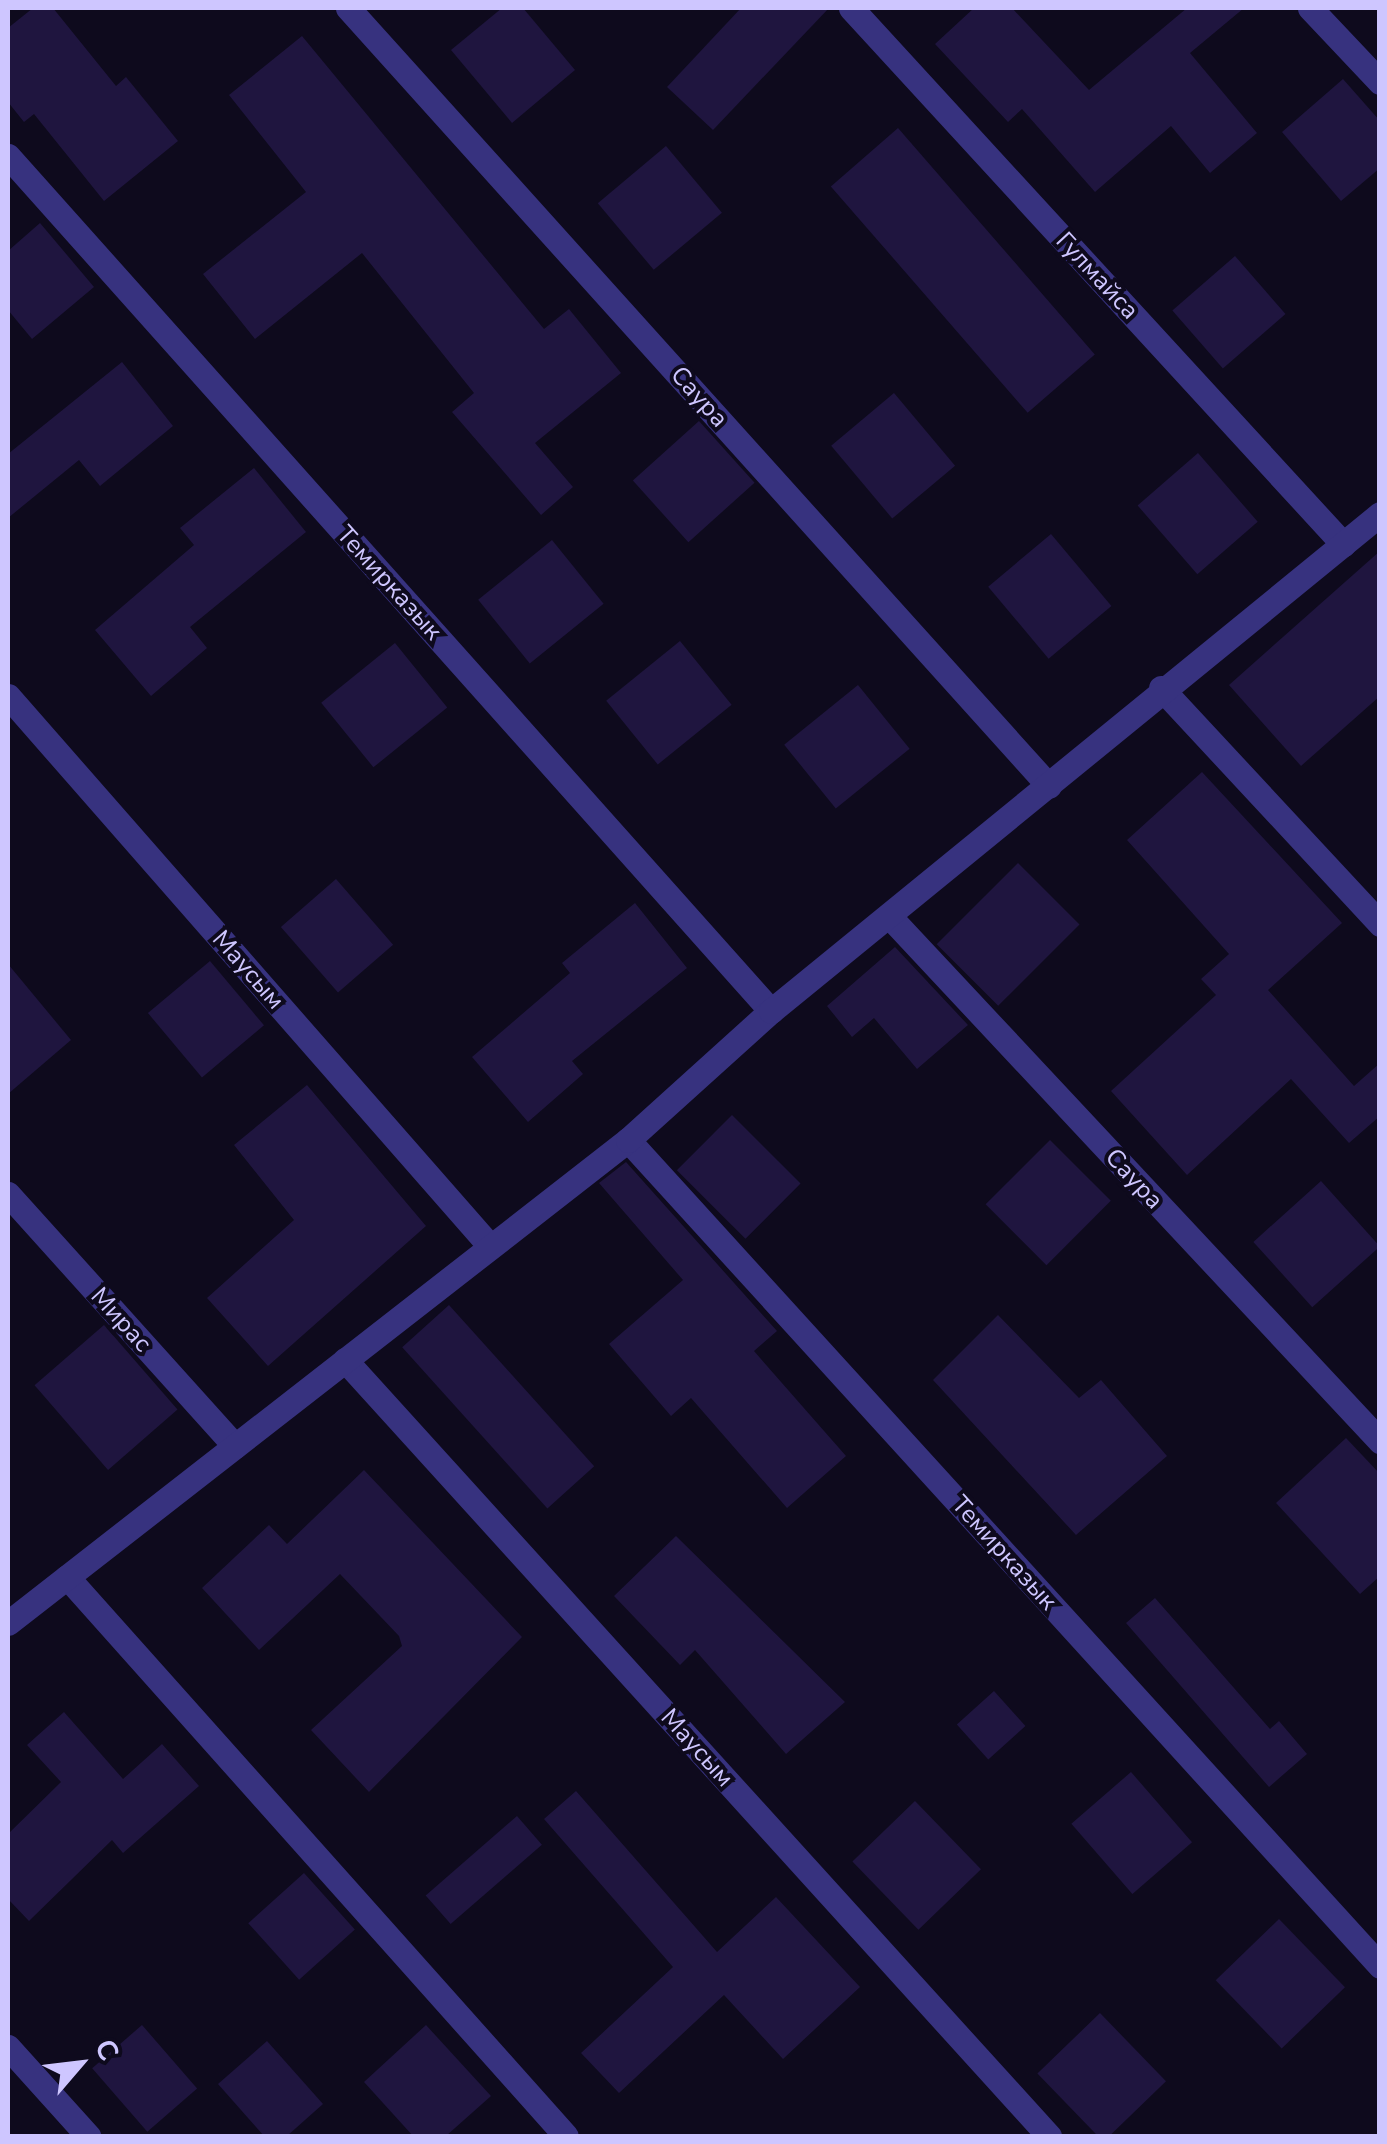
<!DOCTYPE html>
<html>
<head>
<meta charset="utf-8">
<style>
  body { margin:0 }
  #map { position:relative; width:1387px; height:2144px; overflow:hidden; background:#0e0a1d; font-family:"Nunito Sans",sans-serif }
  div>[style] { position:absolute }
  .building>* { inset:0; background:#1f153f; transform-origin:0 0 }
  .minor>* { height:25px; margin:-12.5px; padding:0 12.5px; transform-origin:12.5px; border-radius:12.5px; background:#37327f }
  span { translate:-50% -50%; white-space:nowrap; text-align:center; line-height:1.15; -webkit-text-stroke:8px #0e0a1d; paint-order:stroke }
  .street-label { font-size:25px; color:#cec6ff }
  .frame { position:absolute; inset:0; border:10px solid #cec6ff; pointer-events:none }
  .north { position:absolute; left:30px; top:2014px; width:100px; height:100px; -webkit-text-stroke:8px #0e0a1d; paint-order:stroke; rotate:62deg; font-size:28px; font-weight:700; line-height:40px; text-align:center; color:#cec6ff }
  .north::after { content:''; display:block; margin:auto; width:35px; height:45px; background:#cec6ff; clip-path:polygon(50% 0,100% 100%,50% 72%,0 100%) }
</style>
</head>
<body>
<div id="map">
  <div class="building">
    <i style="clip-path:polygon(33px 8px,53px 8px,116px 86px,126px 77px,178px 141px,104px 201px,34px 114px,24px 122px,8px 102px,8px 28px)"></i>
    <i style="clip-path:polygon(502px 8px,523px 8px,575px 70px,512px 123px,451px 50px)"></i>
    <i style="clip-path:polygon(741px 8px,829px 8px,713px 130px,667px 87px)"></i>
    <i style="clip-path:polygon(974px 8px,1012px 8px,1089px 90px,1187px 8px,1244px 8px,1190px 53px,1257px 133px,1210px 173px,1171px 126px,1095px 192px,1022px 109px,1008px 122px,935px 44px)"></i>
    <i style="clip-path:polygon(302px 36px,544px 329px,569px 309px,621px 373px,535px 443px,573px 487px,541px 515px,452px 412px,474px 393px,362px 253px,255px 339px,203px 274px,306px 192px,229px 95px)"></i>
    <i style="clip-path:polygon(1343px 79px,1380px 121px,1380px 168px,1341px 201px,1282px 132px)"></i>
    <i style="left:898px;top:128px;width:300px;height:89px;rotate:49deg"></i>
    <i style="left:666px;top:146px;width:87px;height:89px;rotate:50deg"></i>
    <i style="clip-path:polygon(40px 223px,94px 287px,32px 339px,8px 310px,8px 251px)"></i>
    <i style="left:1235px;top:256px;width:77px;height:83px;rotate:49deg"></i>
    <i style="clip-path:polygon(122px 362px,173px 426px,100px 486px,79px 460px,8px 518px,8px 454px)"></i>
    <i style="left:894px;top:393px;width:95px;height:82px;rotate:50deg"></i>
    <i style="left:699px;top:421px;width:83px;height:89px;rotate:48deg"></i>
    <i style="left:1198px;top:453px;width:91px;height:80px;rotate:49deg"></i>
    <i style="clip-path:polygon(254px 468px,306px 532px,190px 627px,207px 648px,151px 696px,95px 630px,194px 545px,180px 528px)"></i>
    <i style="left:1051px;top:534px;width:94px;height:82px;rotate:50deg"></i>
    <i style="left:552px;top:540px;width:82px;height:95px;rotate:51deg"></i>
    <i style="clip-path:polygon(1380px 551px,1380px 696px,1301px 766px,1229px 685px)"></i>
    <i style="left:680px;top:641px;width:82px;height:95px;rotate:51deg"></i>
    <i style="left:395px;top:643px;width:83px;height:95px;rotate:51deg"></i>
    <i style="left:858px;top:685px;width:82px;height:95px;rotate:51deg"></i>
    <i style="clip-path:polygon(1202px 772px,1342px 923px,1268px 990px,1354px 1086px,1380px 1063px,1380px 1116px,1349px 1143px,1291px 1079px,1187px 1175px,1111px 1091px,1216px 995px,1201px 979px,1229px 954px,1127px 840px)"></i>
    <i style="left:1018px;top:863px;width:87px;height:115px;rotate:45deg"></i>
    <i style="left:336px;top:879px;width:87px;height:73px;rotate:49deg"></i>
    <i style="clip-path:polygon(635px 903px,687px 968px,572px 1061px,583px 1074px,528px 1122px,472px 1057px,570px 973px,562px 963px)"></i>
    <i style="clip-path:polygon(895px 947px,968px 1025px,917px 1069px,874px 1018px,852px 1037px,827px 1006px)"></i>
    <i style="left:210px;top:961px;width:84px;height:81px;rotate:50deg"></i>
    <i style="clip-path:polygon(8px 964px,71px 1040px,8px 1094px)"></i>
    <i style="clip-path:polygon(307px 1085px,426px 1226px,268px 1366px,207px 1298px,294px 1220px,234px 1145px)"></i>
    <i style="left:732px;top:1115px;width:97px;height:78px;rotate:45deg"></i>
    <i style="left:1050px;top:1140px;width:86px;height:91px;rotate:45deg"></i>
    <i style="clip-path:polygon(626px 1162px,777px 1331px,754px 1351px,846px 1456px,787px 1508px,691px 1398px,671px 1416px,609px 1344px,683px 1280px,599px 1183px)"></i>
    <i style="left:1321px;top:1181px;width:88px;height:91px;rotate:48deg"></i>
    <i style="left:449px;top:1305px;width:217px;height:63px;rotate:48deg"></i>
    <i style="clip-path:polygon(998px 1315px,1079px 1398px,1101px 1380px,1167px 1456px,1076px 1535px,933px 1380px)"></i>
    <i style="left:104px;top:1325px;width:112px;height:92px;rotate:49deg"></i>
    <i style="clip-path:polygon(1346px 1438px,1380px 1474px,1380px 1576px,1360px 1594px,1276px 1503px)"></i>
    <i style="clip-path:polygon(364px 1470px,522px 1637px,369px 1792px,311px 1730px,402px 1646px,399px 1636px,340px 1574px,259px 1650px,202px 1588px,269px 1525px,287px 1544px)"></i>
    <i style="clip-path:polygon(676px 1536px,845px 1702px,786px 1754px,695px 1650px,680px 1665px,614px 1596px)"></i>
    <i style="clip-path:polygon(1155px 1598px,1270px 1729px,1279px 1721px,1307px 1754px,1269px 1787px,1126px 1623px)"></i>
    <i style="left:994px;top:1691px;width:47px;height:50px;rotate:48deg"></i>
    <i style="clip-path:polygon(64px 1712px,123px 1779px,162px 1744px,199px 1786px,123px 1853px,112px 1840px,29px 1921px,8px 1899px,8px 1834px,61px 1782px,27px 1745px)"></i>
    <i style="left:1131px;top:1772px;width:93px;height:79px;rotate:49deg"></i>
    <i style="clip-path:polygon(576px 1791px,717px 1952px,776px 1897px,860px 1987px,783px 2059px,724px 1995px,619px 2093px,581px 2053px,673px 1967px,544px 1819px)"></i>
    <i style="left:915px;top:1801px;width:95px;height:87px;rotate:46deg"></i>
    <i style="left:517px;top:1816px;width:38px;height:121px;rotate:49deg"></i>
    <i style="left:304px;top:1873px;width:76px;height:75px;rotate:48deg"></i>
    <i style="left:1279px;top:1919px;width:95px;height:88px;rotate:46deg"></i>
    <i style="left:1100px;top:2013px;width:95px;height:87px;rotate:46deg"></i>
    <i style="left:142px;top:2025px;width:84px;height:66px;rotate:49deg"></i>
    <i style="clip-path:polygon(426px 2025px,491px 2096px,446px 2136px,413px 2136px,364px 2082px)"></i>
    <i style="clip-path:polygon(267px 2041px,323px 2104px,287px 2136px,264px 2136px,218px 2084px)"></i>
  </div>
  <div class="minor">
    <i style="left:348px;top:8px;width:1047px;rotate:47.98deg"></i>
    <i style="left:851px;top:8px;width:728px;rotate:47.45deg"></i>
    <i style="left:1310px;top:8px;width:102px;rotate:46.6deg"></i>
    <i style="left:8px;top:156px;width:1146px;rotate:48.25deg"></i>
    <i style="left:1161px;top:688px;width:322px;rotate:47.1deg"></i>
    <i style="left:8px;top:696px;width:730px;rotate:48.78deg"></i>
    <i style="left:889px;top:916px;width:719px;rotate:46.92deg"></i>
    <i style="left:628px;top:1140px;width:1117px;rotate:47.68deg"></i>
    <i style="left:8px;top:1194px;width:339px;rotate:48deg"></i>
    <i style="left:345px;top:1360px;width:1048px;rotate:47.79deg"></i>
    <i style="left:67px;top:1577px;width:749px;rotate:48.25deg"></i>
    <i style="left:8px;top:1623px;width:786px;rotate:-37.92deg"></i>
    <i style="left:628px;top:1140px;width:193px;rotate:-42.1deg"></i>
    <i style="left:771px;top:1011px;width:786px;rotate:-39.22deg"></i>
    <i style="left:8px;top:2047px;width:120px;rotate:48deg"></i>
  </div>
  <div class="street-label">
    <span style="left:1097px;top:276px;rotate:47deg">Гулмайса</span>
    <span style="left:699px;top:397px;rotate:48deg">Саура</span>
    <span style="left:389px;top:583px;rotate:48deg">Темирказык</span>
    <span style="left:248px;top:970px;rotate:49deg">Маусым</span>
    <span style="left:1134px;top:1179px;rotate:47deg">Саура</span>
    <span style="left:121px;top:1320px;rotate:48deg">Мирас</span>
    <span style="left:1004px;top:1553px;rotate:48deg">Темирказык</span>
    <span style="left:697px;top:1748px;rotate:48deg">Маусым</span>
  </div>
  <div class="frame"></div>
  <div class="north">С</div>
</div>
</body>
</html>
